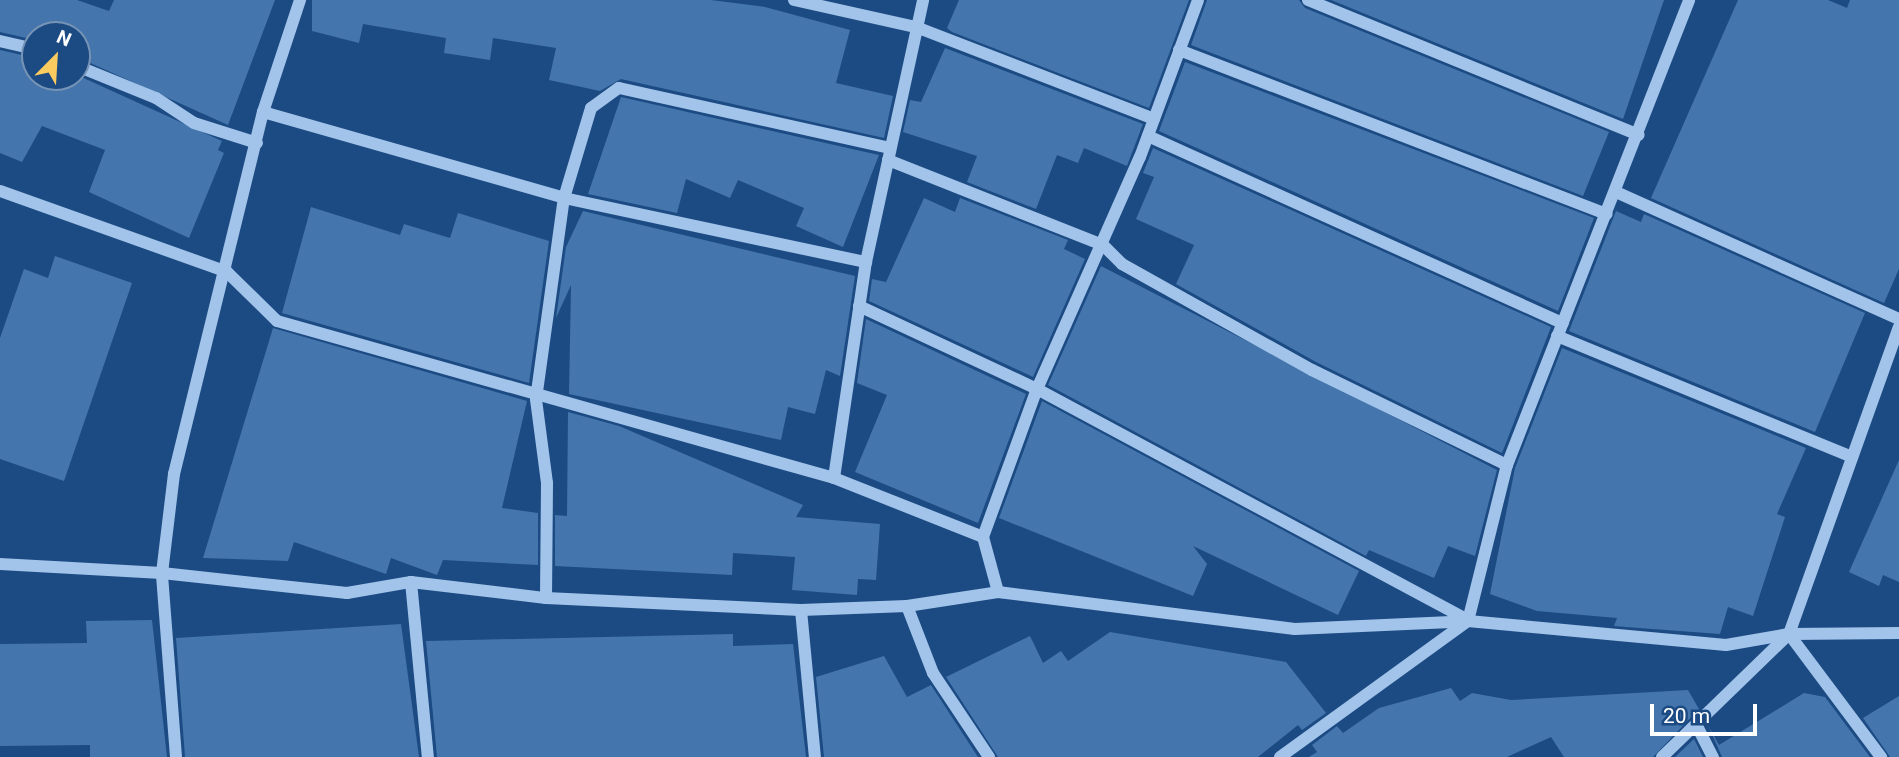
<!DOCTYPE html>
<html>
<head>
<meta charset="utf-8">
<style>
  body { margin:0 }
  #map { position:relative; width:1899px; height:757px; overflow:hidden; background:#1c4b83; font-family:Roboto,sans-serif }
  div>[style] { position:absolute }
  .building>* { inset:0; background:#4475ac }
  .minor>* { height:12px; margin:-6px; padding:0 6px; transform-origin:6px; border-radius:6px; background:#a2c4ea }
  span { translate:-50% -50%; white-space:nowrap; text-align:center; line-height:1.15; -webkit-text-stroke:5px #1c4b83; paint-order:stroke }
  .north { position:absolute; left:21px; top:21px; width:70px; height:70px; box-sizing:border-box; background:#1c4b83; border:2px solid #7793b5; border-radius:50%; rotate:24deg; font-size:19px; font-weight:700; line-height:28px; text-align:center; color:#fff }
  .north::after { content:''; display:block; margin:auto; width:24px; height:32px; background:#fbcb5f; clip-path:polygon(50% 0,100% 100%,50% 72%,0 100%) }
  .scale { position:absolute; left:1650px; top:704px; width:107px; height:32px; box-sizing:border-box; border:4px solid #fff; border-top:0; padding-left:9px; font-size:21px; line-height:24px; white-space:nowrap; color:#fff; -webkit-text-stroke:5px #1c4b83; paint-order:stroke }
</style>
</head>
<body>
<div id="map">
  <div class="building">
    <i style="clip-path:polygon(0 0,77px 0,109px 11px,114px 0,275px 0,228px 125px,77px 57px,77px 35px,35px 35px,35px 40px,0 32px)"></i>
    <i style="clip-path:polygon(312px 0,711px 0,765px 7px,850px 30px,836px 83px,893px 96px,884px 138px,621px 79px,600px 91px,549px 80px,556px 48px,493px 38px,490px 60px,444px 53px,446px 38px,363px 24px,359px 43px,312px 31px)"></i>
    <i style="clip-path:polygon(959px 0,1189px 0,1149px 108px,952px 32px,947px 28px)"></i>
    <i style="clip-path:polygon(1207px 0,1299px 0,1305px 8px,1609px 132px,1583px 196px,1191px 45px)"></i>
    <i style="clip-path:polygon(1331px 0,1664px 0,1623px 119px)"></i>
    <i style="clip-path:polygon(1738px 0,1828px 0,1847px 8px,1850px 0,1899px 0,1899px 269px,1884px 303px,1651px 198px)"></i>
    <i style="clip-path:polygon(945px 48px,1143px 124px,1127px 166px,1084px 148px,1078px 163px,1057px 155px,1036px 209px,967px 182px,977px 156px,903px 132px,910px 100px,921px 102px)"></i>
    <i style="clip-path:polygon(0 50px,35px 58px,35px 77px,77px 75px,222px 141px,218px 150px,224px 153px,189px 238px,89px 192px,105px 150px,42px 126px,22px 162px,0 153px)"></i>
    <i style="clip-path:polygon(1185px 62px,1594px 218px,1558px 311px,1159px 131px)"></i>
    <i style="clip-path:polygon(621px 97px,879px 155px,843px 247px,796px 226px,804px 208px,738px 180px,730px 198px,686px 179px,677px 213px,588px 194px)"></i>
    <i style="clip-path:polygon(1153px 148px,1551px 327px,1502px 453px,1316px 362px,1176px 284px,1194px 245px,1136px 219px,1154px 177px,1143px 173px)"></i>
    <i style="clip-path:polygon(924px 198px,955px 212px,960px 198px,1068px 240px,1064px 249px,1085px 259px,1033px 377px,869px 301px,872px 279px,886px 282px)"></i>
    <i style="clip-path:polygon(311px 207px,400px 235px,404px 224px,450px 238px,458px 213px,549px 241px,529px 383px,282px 313px)"></i>
    <i style="clip-path:polygon(583px 211px,855px 276px,840px 376px,826px 370px,815px 414px,788px 407px,781px 440px,569px 394px,571px 285px,556px 318px,566px 247px)"></i>
    <i style="clip-path:polygon(1616px 211px,1641px 222px,1644px 214px,1865px 313px,1815px 432px,1569px 331px)"></i>
    <i style="clip-path:polygon(55px 256px,132px 283px,64px 481px,0 459px,0 338px,24px 269px,48px 278px)"></i>
    <i style="clip-path:polygon(1101px 266px,1497px 470px,1475px 556px,1448px 546px,1434px 578px,1369px 550px,1366px 556px,1048px 385px)"></i>
    <i style="clip-path:polygon(866px 319px,1026px 394px,978px 523px,855px 472px,887px 395px,857px 383px)"></i>
    <i style="clip-path:polygon(273px 328px,527px 401px,502px 508px,538px 513px,538px 565px,443px 560px,437px 575px,391px 558px,386px 574px,294px 542px,288px 561px,203px 558px)"></i>
    <i style="clip-path:polygon(1562px 348px,1806px 448px,1777px 514px,1785px 517px,1753px 616px,1728px 607px,1720px 634px,1639px 628px,1614px 626px,1617px 618px,1537px 611px,1490px 594px,1515px 468px)"></i>
    <i style="clip-path:polygon(1042px 401px,1359px 571px,1338px 615px,1193px 546px,1207px 564px,1193px 596px,999px 518px)"></i>
    <i style="clip-path:polygon(568px 412px,619px 426px,803px 505px,796px 517px,880px 524px,876px 580px,858px 579px,857px 595px,792px 590px,795px 557px,733px 553px,732px 575px,555px 566px,555px 515px,567px 516px)"></i>
    <i style="clip-path:polygon(1899px 460px,1899px 582px,1883px 575px,1879px 586px,1849px 572px)"></i>
    <i style="clip-path:polygon(152px 620px,167px 757px,90px 757px,90px 745px,0 746px,0 644px,87px 643px,86px 621px)"></i>
    <i style="clip-path:polygon(401px 624px,419px 757px,185px 757px,176px 638px)"></i>
    <i style="clip-path:polygon(1110px 632px,1286px 662px,1326px 713px,1302px 730px,1298px 725px,1258px 757px,998px 757px,946px 677px,1030px 636px,1043px 663px,1061px 651px,1068px 661px)"></i>
    <i style="clip-path:polygon(733px 634px,733px 646px,793px 644px,806px 757px,437px 757px,426px 641px)"></i>
    <i style="clip-path:polygon(884px 656px,907px 697px,931px 685px,978px 757px,824px 757px,816px 677px)"></i>
    <i style="clip-path:polygon(1451px 688px,1460px 701px,1472px 693px,1511px 700px,1688px 690px,1699px 709px,1653px 757px,1564px 757px,1551px 737px,1507px 757px,1309px 757px,1317px 752px,1312px 745px,1337px 726px,1343px 733px,1379px 708px)"></i>
    <i style="clip-path:polygon(1804px 693px,1825px 697px,1870px 757px,1722px 757px,1708px 725px,1719px 745px)"></i>
    <i style="clip-path:polygon(1899px 696px,1899px 757px,1890px 757px,1863px 718px)"></i>
    <i style="clip-path:polygon(1694px 739px,1703px 757px,1675px 757px)"></i>
  </div>
  <div class="minor">
    <i style="left:794px;top:0;width:125px;rotate:12.5deg"></i>
    <i style="left:916px;top:27px;width:255px;rotate:21.1deg"></i>
    <i style="left:1308px;top:0;width:357px;rotate:22.2deg"></i>
    <i style="left:0;top:41px;width:36px;rotate:13deg"></i>
    <i style="left:1179px;top:50px;width:458px;rotate:21deg"></i>
    <i style="left:77px;top:66px;width:85px;rotate:22.1deg"></i>
    <i style="left:156px;top:98px;width:45px;rotate:33.3deg"></i>
    <i style="left:194px;top:123px;width:66px;rotate:17.6deg"></i>
    <i style="left:263px;top:112px;width:313px;rotate:15.9deg"></i>
    <i style="left:564px;top:198px;width:309px;rotate:12deg"></i>
    <i style="left:1148px;top:136px;width:455px;rotate:24.3deg"></i>
    <i style="left:888px;top:160px;width:231px;rotate:21.6deg"></i>
    <i style="left:1103px;top:245px;width:27px;rotate:45deg"></i>
    <i style="left:1122px;top:264px;width:218px;rotate:29.2deg"></i>
    <i style="left:1312px;top:370px;width:217px;rotate:26deg"></i>
    <i style="left:0;top:191px;width:241px;rotate:19.6deg"></i>
    <i style="left:227px;top:272px;width:70px;rotate:44.4deg"></i>
    <i style="left:277px;top:321px;width:579px;rotate:15.74deg"></i>
    <i style="left:834px;top:478px;width:160px;rotate:21.6deg"></i>
    <i style="left:983px;top:537px;width:57px;rotate:74.7deg"></i>
    <i style="left:1616px;top:192px;width:310px;rotate:24.2deg"></i>
    <i style="left:859px;top:306px;width:196px;rotate:25deg"></i>
    <i style="left:1037px;top:389px;width:489px;rotate:28.2deg"></i>
    <i style="left:1557px;top:336px;width:319px;rotate:22.3deg"></i>
    <i style="left:834px;top:478px;width:218px;rotate:-81.6deg"></i>
    <i style="left:866px;top:262px;width:268px;rotate:-77.7deg"></i>
    <i style="left:983px;top:537px;width:158px;rotate:-70deg"></i>
    <i style="left:1037px;top:389px;width:254px;rotate:-66.1deg"></i>
    <i style="left:1140px;top:157px;width:167px;rotate:-69.7deg"></i>
    <i style="left:0;top:564px;width:162px;rotate:3.2deg"></i>
    <i style="left:162px;top:573px;width:186px;rotate:6.2deg"></i>
    <i style="left:347px;top:593px;width:65px;rotate:-9.8deg"></i>
    <i style="left:411px;top:582px;width:136px;rotate:6.8deg"></i>
    <i style="left:546px;top:598px;width:255px;rotate:2.7deg"></i>
    <i style="left:801px;top:610px;width:106px;rotate:-2.2deg"></i>
    <i style="left:907px;top:606px;width:92px;rotate:-8.7deg"></i>
    <i style="left:998px;top:592px;width:299px;rotate:7.1deg"></i>
    <i style="left:1295px;top:629px;width:173px;rotate:-2.6deg"></i>
    <i style="left:1468px;top:621px;width:259px;rotate:5.3deg"></i>
    <i style="left:1726px;top:645px;width:64px;rotate:-9.9deg"></i>
    <i style="left:1789px;top:634px;width:110px;rotate:-0.5deg"></i>
    <i style="left:411px;top:582px;width:176px;rotate:84.5deg"></i>
    <i style="left:546px;top:598px;width:115px;rotate:-89.5deg"></i>
    <i style="left:547px;top:483px;width:85px;rotate:-97.5deg"></i>
    <i style="left:536px;top:399px;width:203px;rotate:-82.1deg"></i>
    <i style="left:564px;top:198px;width:94px;rotate:-73.3deg"></i>
    <i style="left:591px;top:108px;width:34px;rotate:-36deg"></i>
    <i style="left:619px;top:88px;width:277px;rotate:12.5deg"></i>
    <i style="left:907px;top:606px;width:72px;rotate:68.8deg"></i>
    <i style="left:933px;top:673px;width:101px;rotate:56.3deg"></i>
    <i style="left:801px;top:610px;width:148px;rotate:84.6deg"></i>
    <i style="left:1789px;top:634px;width:154px;rotate:53.2deg"></i>
    <i style="left:1698px;top:728px;width:33px;rotate:63deg"></i>
    <i style="left:176px;top:757px;width:185px;rotate:-94.4deg"></i>
    <i style="left:162px;top:573px;width:100px;rotate:-83.1deg"></i>
    <i style="left:174px;top:474px;width:373px;rotate:-76.2deg"></i>
    <i style="left:263px;top:112px;width:118px;rotate:-71.7deg"></i>
    <i style="left:1280px;top:757px;width:232px;rotate:-35.9deg"></i>
    <i style="left:1468px;top:621px;width:161px;rotate:-76deg"></i>
    <i style="left:1507px;top:465px;width:499px;rotate:-68.6deg"></i>
    <i style="left:1662px;top:757px;width:177px;rotate:-44.1deg"></i>
    <i style="left:1789px;top:634px;width:326px;rotate:-70.3deg"></i>
  </div>
  <div class="north">N</div>
  <div class="scale">20 m</div>
</div>
</body>
</html>
